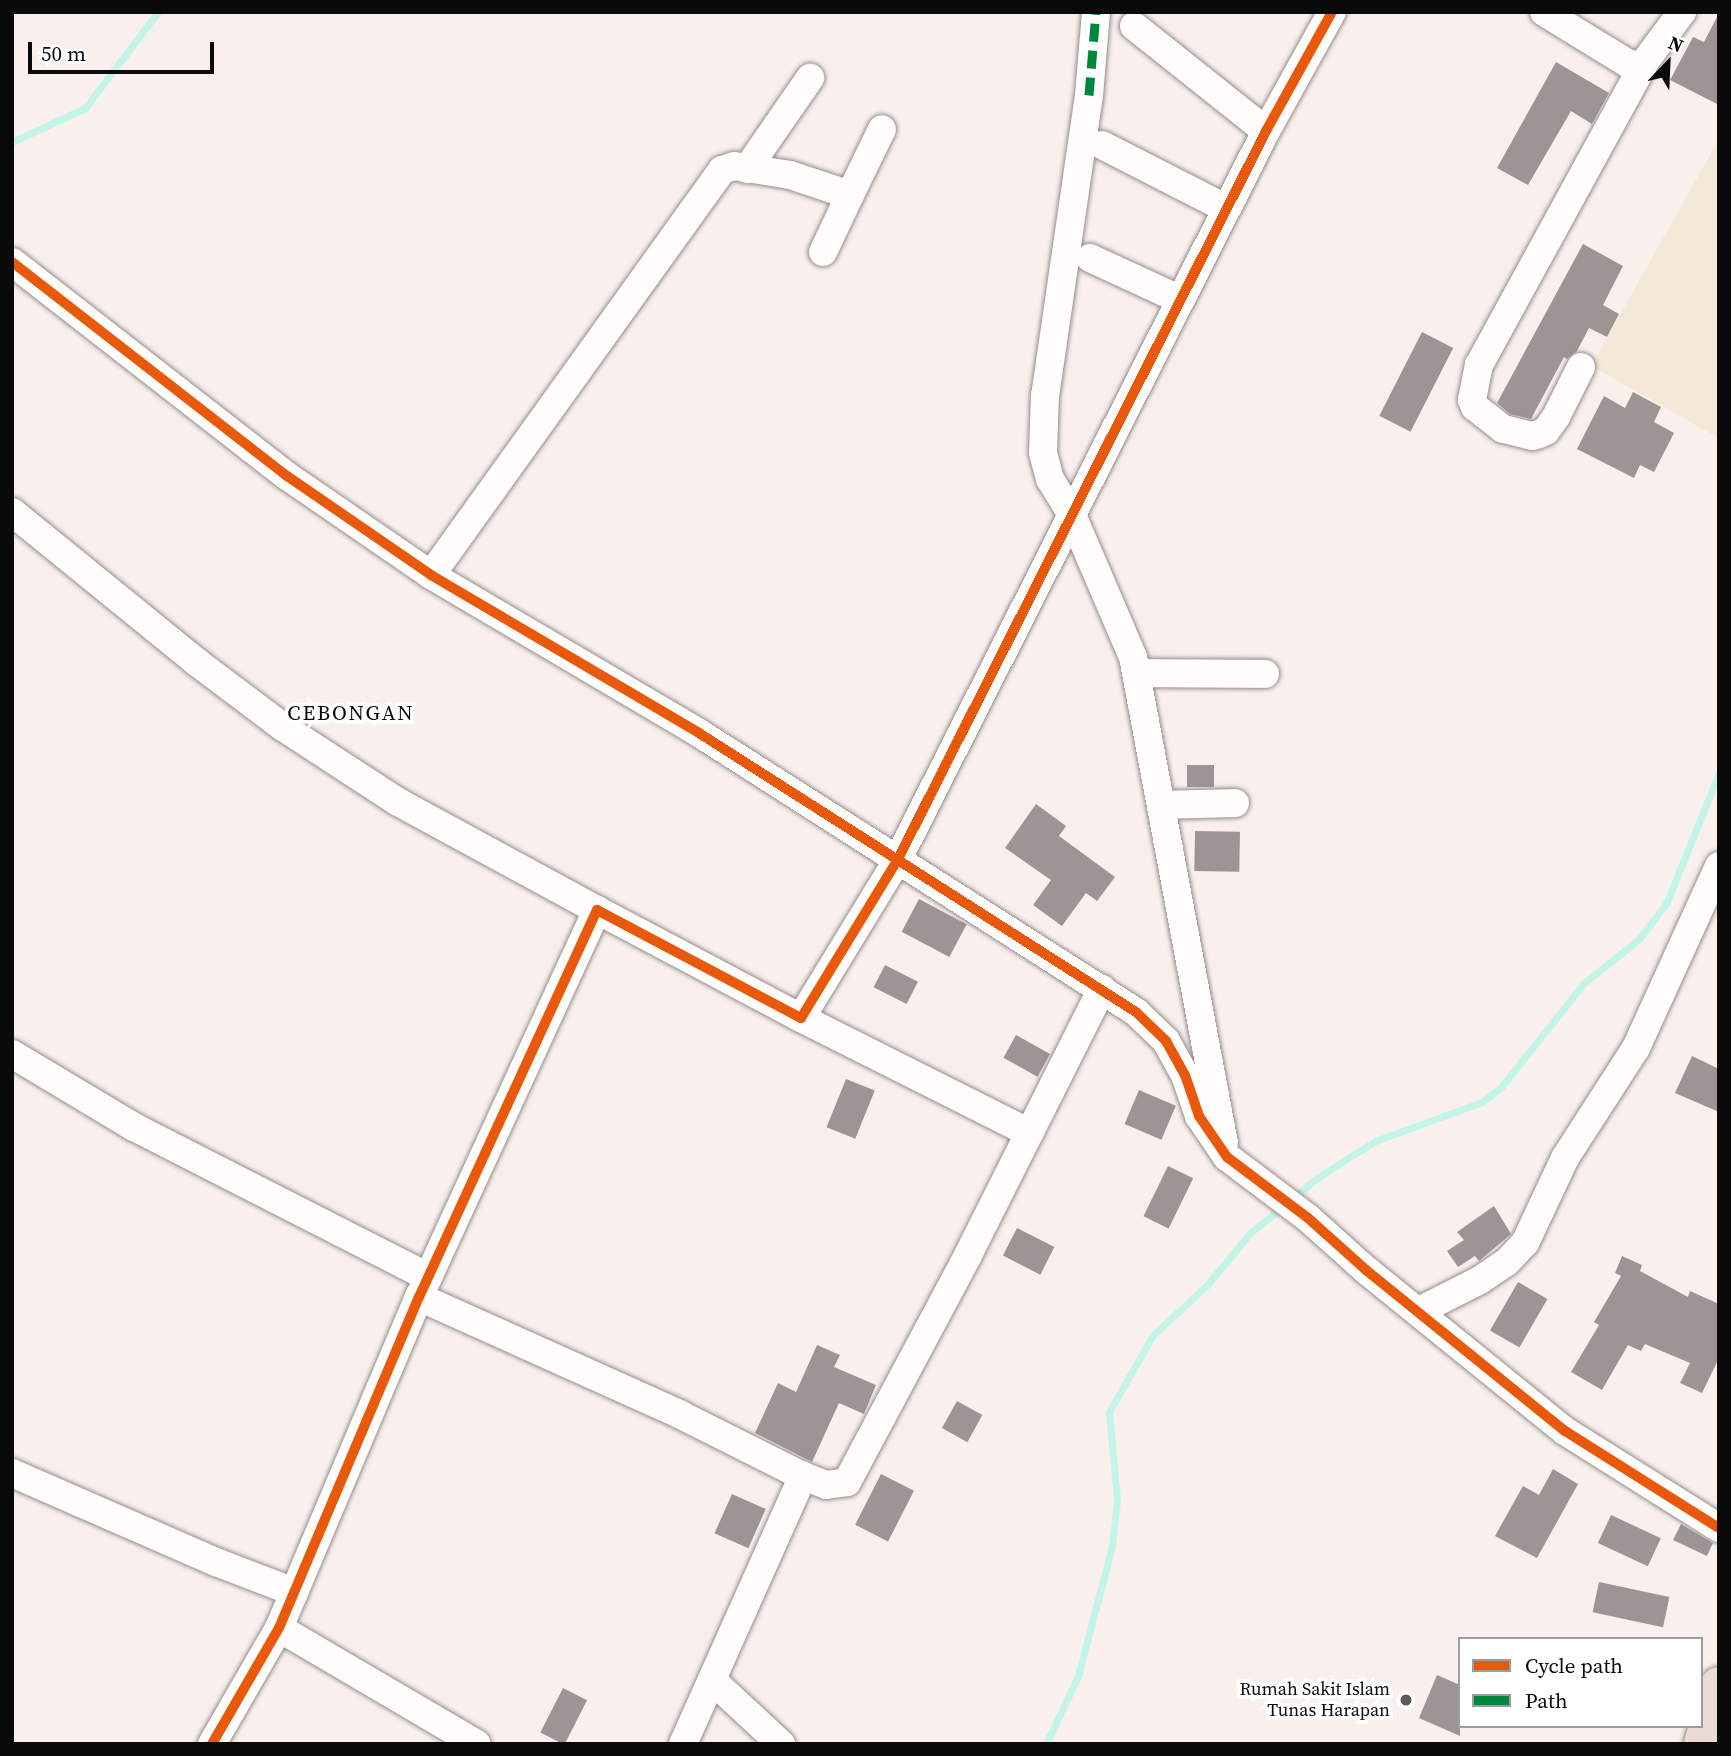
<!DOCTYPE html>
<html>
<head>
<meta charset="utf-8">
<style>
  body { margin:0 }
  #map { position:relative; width:1731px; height:1756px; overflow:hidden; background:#f9f0ed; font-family:"Source Serif 4",serif }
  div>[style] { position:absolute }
  .pitch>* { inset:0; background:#f4e9d6 }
  .stream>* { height:7px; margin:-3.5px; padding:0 3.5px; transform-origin:3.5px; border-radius:3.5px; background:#c3f4e8 }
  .building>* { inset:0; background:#9c9594; transform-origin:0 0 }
  .roads { filter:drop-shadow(0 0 2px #928e8c) drop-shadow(0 0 2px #928e8c) }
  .minor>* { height:28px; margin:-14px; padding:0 14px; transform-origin:14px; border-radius:14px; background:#fefdfc }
  .primary>* { height:38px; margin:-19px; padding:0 19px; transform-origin:19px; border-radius:19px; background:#ebdad6 }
  .quiet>* { height:9px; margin-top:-4.5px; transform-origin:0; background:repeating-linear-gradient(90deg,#00873e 0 18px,transparent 0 27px) }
  .cycleway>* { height:10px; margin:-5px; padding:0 5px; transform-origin:5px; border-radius:5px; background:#e8590c }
  .dots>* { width:19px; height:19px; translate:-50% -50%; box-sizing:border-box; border:4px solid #fff; border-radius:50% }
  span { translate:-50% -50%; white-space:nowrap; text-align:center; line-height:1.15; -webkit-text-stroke:7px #fff; paint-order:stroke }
  .poi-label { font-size:18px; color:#0a0a0a }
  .right { translate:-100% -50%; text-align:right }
  .quarter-label { font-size:21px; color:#0a0a0a; letter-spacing:2px }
  .frame { position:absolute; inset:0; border:14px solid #0a0a0a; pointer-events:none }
  .legend { position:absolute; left:1458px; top:1637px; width:245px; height:91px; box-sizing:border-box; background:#fff; border:2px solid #9d9d9d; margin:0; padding:9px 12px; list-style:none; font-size:21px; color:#0a0a0a }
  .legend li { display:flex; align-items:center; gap:14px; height:35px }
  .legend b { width:35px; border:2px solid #9d9d9d }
  .north { position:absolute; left:1633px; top:28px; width:70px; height:70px; -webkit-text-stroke:5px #fff; paint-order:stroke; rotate:23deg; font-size:19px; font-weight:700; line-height:28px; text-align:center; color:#0a0a0a }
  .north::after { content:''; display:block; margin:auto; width:24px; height:32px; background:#0a0a0a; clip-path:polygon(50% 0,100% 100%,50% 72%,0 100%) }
  .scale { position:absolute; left:28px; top:42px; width:186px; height:32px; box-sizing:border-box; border:4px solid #0a0a0a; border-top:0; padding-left:9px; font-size:21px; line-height:24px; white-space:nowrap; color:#0a0a0a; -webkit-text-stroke:5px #fff; paint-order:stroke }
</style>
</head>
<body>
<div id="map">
  <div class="pitch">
    <i style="clip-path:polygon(1719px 139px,1719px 438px,1591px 366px)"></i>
  </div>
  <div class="stream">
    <i style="left:12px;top:142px;width:81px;rotate:-25deg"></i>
    <i style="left:85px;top:108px;width:121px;rotate:-52.8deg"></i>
    <i style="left:1292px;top:1199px;width:33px;rotate:-40deg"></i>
    <i style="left:1317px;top:1178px;width:69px;rotate:-32.5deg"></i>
    <i style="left:1375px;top:1141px;width:114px;rotate:-20deg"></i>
    <i style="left:1482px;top:1102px;width:24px;rotate:-38deg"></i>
    <i style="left:1501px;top:1087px;width:133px;rotate:-51.4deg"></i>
    <i style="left:1584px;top:983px;width:69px;rotate:-38.5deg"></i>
    <i style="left:1638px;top:940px;width:46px;rotate:-52.1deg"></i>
    <i style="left:1666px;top:904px;width:141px;rotate:-68deg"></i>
    <i style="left:1046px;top:1744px;width:75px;rotate:-64.8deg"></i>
    <i style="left:1078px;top:1676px;width:134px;rotate:-75.3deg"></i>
    <i style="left:1112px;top:1546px;width:46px;rotate:-83.8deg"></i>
    <i style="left:1117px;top:1500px;width:88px;rotate:-95.2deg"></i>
    <i style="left:1109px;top:1412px;width:89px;rotate:-60.3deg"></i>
    <i style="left:1153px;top:1335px;width:74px;rotate:-42.8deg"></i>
    <i style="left:1207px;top:1285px;width:69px;rotate:-50.3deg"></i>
    <i style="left:1251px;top:1232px;width:41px;rotate:-38deg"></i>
  </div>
  <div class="building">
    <i style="clip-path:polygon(1719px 13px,1719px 105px,1670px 80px,1693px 37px,1704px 42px)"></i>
    <i style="clip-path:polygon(1556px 62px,1609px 93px,1592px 124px,1571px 111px,1528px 185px,1497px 168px)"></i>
    <i style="clip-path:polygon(1583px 244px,1623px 266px,1603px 305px,1619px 314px,1607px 337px,1589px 328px,1577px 351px,1567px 359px,1564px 357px,1531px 419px,1510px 414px,1497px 403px)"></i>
    <i style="left:1422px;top:332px;width:35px;height:94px;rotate:27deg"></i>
    <i style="clip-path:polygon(1633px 392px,1661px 407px,1654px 422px,1674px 433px,1654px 472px,1640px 465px,1634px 478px,1577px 449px,1604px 396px,1625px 408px)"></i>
    <i style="left:1214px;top:765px;width:22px;height:27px;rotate:90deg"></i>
    <i style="clip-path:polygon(1036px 804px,1066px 826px,1059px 836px,1115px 877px,1097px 901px,1086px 893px,1062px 926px,1033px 905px,1051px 880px,1005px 848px)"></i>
    <i style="left:1195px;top:831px;width:45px;height:40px;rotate:1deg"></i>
    <i style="left:919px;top:899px;width:54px;height:37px;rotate:28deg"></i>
    <i style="left:885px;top:965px;width:37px;height:25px;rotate:27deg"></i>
    <i style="left:1016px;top:1035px;width:39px;height:26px;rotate:29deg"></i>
    <i style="clip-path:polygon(1692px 1056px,1719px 1069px,1719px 1112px,1675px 1093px)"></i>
    <i style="left:846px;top:1079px;width:31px;height:52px;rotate:22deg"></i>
    <i style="left:1139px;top:1090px;width:40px;height:37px;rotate:23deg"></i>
    <i style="left:1168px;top:1166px;width:28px;height:56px;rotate:26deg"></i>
    <i style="clip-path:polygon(1494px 1206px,1511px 1234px,1479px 1261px,1475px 1256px,1458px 1267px,1447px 1251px,1464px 1240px,1457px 1232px)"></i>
    <i style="left:1017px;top:1228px;width:42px;height:31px;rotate:27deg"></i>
    <i style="clip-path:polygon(1622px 1256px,1642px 1265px,1640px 1271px,1688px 1297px,1690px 1291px,1719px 1304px,1719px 1358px,1702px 1393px,1680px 1383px,1690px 1363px,1645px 1344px,1641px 1351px,1628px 1345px,1602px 1390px,1571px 1372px,1599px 1325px,1594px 1322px,1621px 1276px,1615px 1273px)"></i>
    <i style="left:1518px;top:1282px;width:34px;height:56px;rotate:30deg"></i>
    <i style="clip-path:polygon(817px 1345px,840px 1355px,834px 1367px,876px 1385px,864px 1414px,839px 1403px,812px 1462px,755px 1433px,778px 1383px,796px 1392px)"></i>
    <i style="left:957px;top:1401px;width:29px;height:31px;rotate:29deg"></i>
    <i style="clip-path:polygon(1553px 1469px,1578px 1484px,1537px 1558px,1495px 1536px,1523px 1486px,1539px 1495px)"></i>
    <i style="left:881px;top:1474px;width:37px;height:57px;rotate:27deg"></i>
    <i style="left:732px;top:1494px;width:37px;height:43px;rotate:24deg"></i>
    <i style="left:1611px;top:1515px;width:55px;height:31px;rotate:25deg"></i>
    <i style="clip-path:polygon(1681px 1524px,1713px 1543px,1707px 1556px,1673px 1540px)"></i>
    <i style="left:1599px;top:1582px;width:72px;height:31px;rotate:12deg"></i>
    <i style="clip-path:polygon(1437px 1675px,1460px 1685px,1460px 1736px,1419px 1718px)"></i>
    <i style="left:563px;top:1688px;width:27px;height:50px;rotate:27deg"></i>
  </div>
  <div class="roads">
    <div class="minor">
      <i style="left:1096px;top:12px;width:83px;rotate:94.8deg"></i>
      <i style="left:1089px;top:95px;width:303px;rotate:98.3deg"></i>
      <i style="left:1045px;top:395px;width:58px;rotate:92deg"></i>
      <i style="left:1043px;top:453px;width:27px;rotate:75deg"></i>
      <i style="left:1050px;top:479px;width:42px;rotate:58.6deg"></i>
      <i style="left:1072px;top:515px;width:155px;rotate:66.8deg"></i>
      <i style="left:1133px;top:657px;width:495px;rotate:79.4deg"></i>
      <i style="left:1544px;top:12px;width:100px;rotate:31.5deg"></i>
      <i style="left:1629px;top:64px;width:7px;rotate:8deg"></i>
      <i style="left:1636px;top:65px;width:8px;rotate:-14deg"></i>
      <i style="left:1644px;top:63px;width:64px;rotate:-53.3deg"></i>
      <i style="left:1134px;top:26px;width:169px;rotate:38.5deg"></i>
      <i style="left:1102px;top:145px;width:140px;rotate:27.1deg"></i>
      <i style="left:747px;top:169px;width:111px;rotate:-55.3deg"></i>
      <i style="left:823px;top:252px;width:63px;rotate:-64.7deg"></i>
      <i style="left:1090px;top:258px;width:100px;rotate:24.8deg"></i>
      <i style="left:12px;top:262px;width:348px;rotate:37.9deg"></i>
      <i style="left:287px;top:476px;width:175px;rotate:34.5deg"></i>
      <i style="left:431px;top:575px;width:311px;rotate:30.5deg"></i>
      <i style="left:699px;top:733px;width:518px;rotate:32.56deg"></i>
      <i style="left:1136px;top:1012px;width:42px;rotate:44deg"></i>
      <i style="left:1166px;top:1041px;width:39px;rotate:61deg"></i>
      <i style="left:1185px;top:1075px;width:43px;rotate:71.1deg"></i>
      <i style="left:1199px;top:1116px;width:50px;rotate:55.7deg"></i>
      <i style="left:1227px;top:1157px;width:101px;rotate:37deg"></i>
      <i style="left:1308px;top:1218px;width:78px;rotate:41.9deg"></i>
      <i style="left:1366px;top:1270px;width:256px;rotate:39deg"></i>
      <i style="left:1565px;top:1431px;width:182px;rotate:32.2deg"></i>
      <i style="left:1581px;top:367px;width:56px;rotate:116.6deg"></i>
      <i style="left:1556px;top:417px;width:17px;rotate:126deg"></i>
      <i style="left:1546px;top:431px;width:8px;rotate:157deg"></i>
      <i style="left:1539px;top:434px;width:7px;rotate:164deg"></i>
      <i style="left:1532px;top:436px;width:30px;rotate:-166deg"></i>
      <i style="left:1503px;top:429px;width:36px;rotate:-142deg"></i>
      <i style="left:1475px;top:407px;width:8px;rotate:-113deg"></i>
      <i style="left:1472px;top:400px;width:36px;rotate:-79deg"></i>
      <i style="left:1479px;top:365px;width:344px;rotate:-61.3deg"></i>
      <i style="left:12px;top:512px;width:240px;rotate:39.1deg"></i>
      <i style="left:198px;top:663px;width:106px;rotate:37deg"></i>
      <i style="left:283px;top:727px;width:137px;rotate:33.1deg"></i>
      <i style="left:398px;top:802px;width:226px;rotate:28.5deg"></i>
      <i style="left:431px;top:575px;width:499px;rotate:-54.3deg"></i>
      <i style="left:722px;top:170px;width:13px;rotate:-18deg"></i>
      <i style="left:734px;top:166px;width:57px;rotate:9.1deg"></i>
      <i style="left:790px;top:175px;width:63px;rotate:18.4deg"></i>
      <i style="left:850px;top:195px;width:73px;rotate:-64.1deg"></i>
      <i style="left:1137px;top:673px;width:128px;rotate:0.4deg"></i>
      <i style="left:1161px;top:805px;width:74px;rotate:-1.5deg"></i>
      <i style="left:801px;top:1018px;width:256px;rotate:26.7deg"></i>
      <i style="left:12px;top:1054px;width:142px;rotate:30.9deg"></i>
      <i style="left:134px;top:1127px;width:330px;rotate:27deg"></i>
      <i style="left:419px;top:1297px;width:287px;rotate:24.2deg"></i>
      <i style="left:681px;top:1415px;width:136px;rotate:26.6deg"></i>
      <i style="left:803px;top:1476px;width:25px;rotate:21deg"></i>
      <i style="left:826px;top:1485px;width:21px;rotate:-8deg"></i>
      <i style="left:847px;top:1482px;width:257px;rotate:-61.9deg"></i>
      <i style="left:968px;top:1255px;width:298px;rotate:-63.3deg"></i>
      <i style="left:1419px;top:1311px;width:68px;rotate:-26.9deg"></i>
      <i style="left:1480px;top:1280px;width:32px;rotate:-34deg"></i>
      <i style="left:1507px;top:1262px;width:26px;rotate:-47deg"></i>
      <i style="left:1525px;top:1243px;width:94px;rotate:-64.8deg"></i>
      <i style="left:1565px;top:1158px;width:131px;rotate:-57.2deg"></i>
      <i style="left:1636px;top:1048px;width:200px;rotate:-65.5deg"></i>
      <i style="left:12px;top:1473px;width:223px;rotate:23.6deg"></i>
      <i style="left:216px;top:1562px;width:84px;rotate:21deg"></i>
      <i style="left:279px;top:1628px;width:229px;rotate:30.4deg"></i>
      <i style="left:713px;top:1681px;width:93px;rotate:42.8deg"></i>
      <i style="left:212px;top:1744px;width:134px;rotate:-60deg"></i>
      <i style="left:279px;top:1628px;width:359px;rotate:-67.1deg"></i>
      <i style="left:419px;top:1297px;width:426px;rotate:-65.3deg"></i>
      <i style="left:597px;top:910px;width:231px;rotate:27.9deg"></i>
      <i style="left:801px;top:1018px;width:186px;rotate:-58.6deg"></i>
      <i style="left:898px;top:859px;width:816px;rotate:-63.18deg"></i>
      <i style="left:1266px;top:131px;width:136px;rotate:-61deg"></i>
      <i style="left:683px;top:1744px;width:294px;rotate:-65.9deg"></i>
    </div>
    <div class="primary">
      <i style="left:1703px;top:1744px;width:60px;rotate:-74.6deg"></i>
    </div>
  </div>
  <div class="quiet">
    <i style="left:1089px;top:95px;width:83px;rotate:-85.2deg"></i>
  </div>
  <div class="cycleway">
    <i style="left:12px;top:262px;width:348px;rotate:37.9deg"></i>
    <i style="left:287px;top:476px;width:175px;rotate:34.5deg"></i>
    <i style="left:431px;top:575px;width:311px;rotate:30.5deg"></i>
    <i style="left:699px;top:733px;width:518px;rotate:32.56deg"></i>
    <i style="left:1136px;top:1012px;width:42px;rotate:44deg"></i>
    <i style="left:1166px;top:1041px;width:39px;rotate:61deg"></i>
    <i style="left:1185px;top:1075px;width:43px;rotate:71.1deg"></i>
    <i style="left:1199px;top:1116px;width:50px;rotate:55.7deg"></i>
    <i style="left:1227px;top:1157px;width:101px;rotate:37deg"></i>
    <i style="left:1308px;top:1218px;width:78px;rotate:41.9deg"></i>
    <i style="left:1366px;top:1270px;width:256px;rotate:39deg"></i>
    <i style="left:1565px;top:1431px;width:182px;rotate:32.2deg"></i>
    <i style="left:212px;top:1744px;width:134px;rotate:-60deg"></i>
    <i style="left:279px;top:1628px;width:359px;rotate:-67.1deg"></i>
    <i style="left:419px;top:1297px;width:426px;rotate:-65.3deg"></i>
    <i style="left:597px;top:910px;width:231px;rotate:27.9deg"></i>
    <i style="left:801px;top:1018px;width:186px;rotate:-58.6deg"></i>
    <i style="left:898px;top:859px;width:816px;rotate:-63.18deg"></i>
    <i style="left:1266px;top:131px;width:136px;rotate:-61deg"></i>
  </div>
  <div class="dots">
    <i style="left:1406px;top:1700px;background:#5e5a59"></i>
  </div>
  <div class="poi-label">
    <span class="right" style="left:1390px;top:1700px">Rumah Sakit Islam<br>Tunas Harapan</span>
  </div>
  <div class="quarter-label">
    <span style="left:351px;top:713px">CEBONGAN</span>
  </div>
  <div class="frame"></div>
  <ul class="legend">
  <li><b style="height:9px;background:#e8590c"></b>Cycle path</li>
  <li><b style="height:9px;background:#00873e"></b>Path</li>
  </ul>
  <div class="north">N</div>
  <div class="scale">50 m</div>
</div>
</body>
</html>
